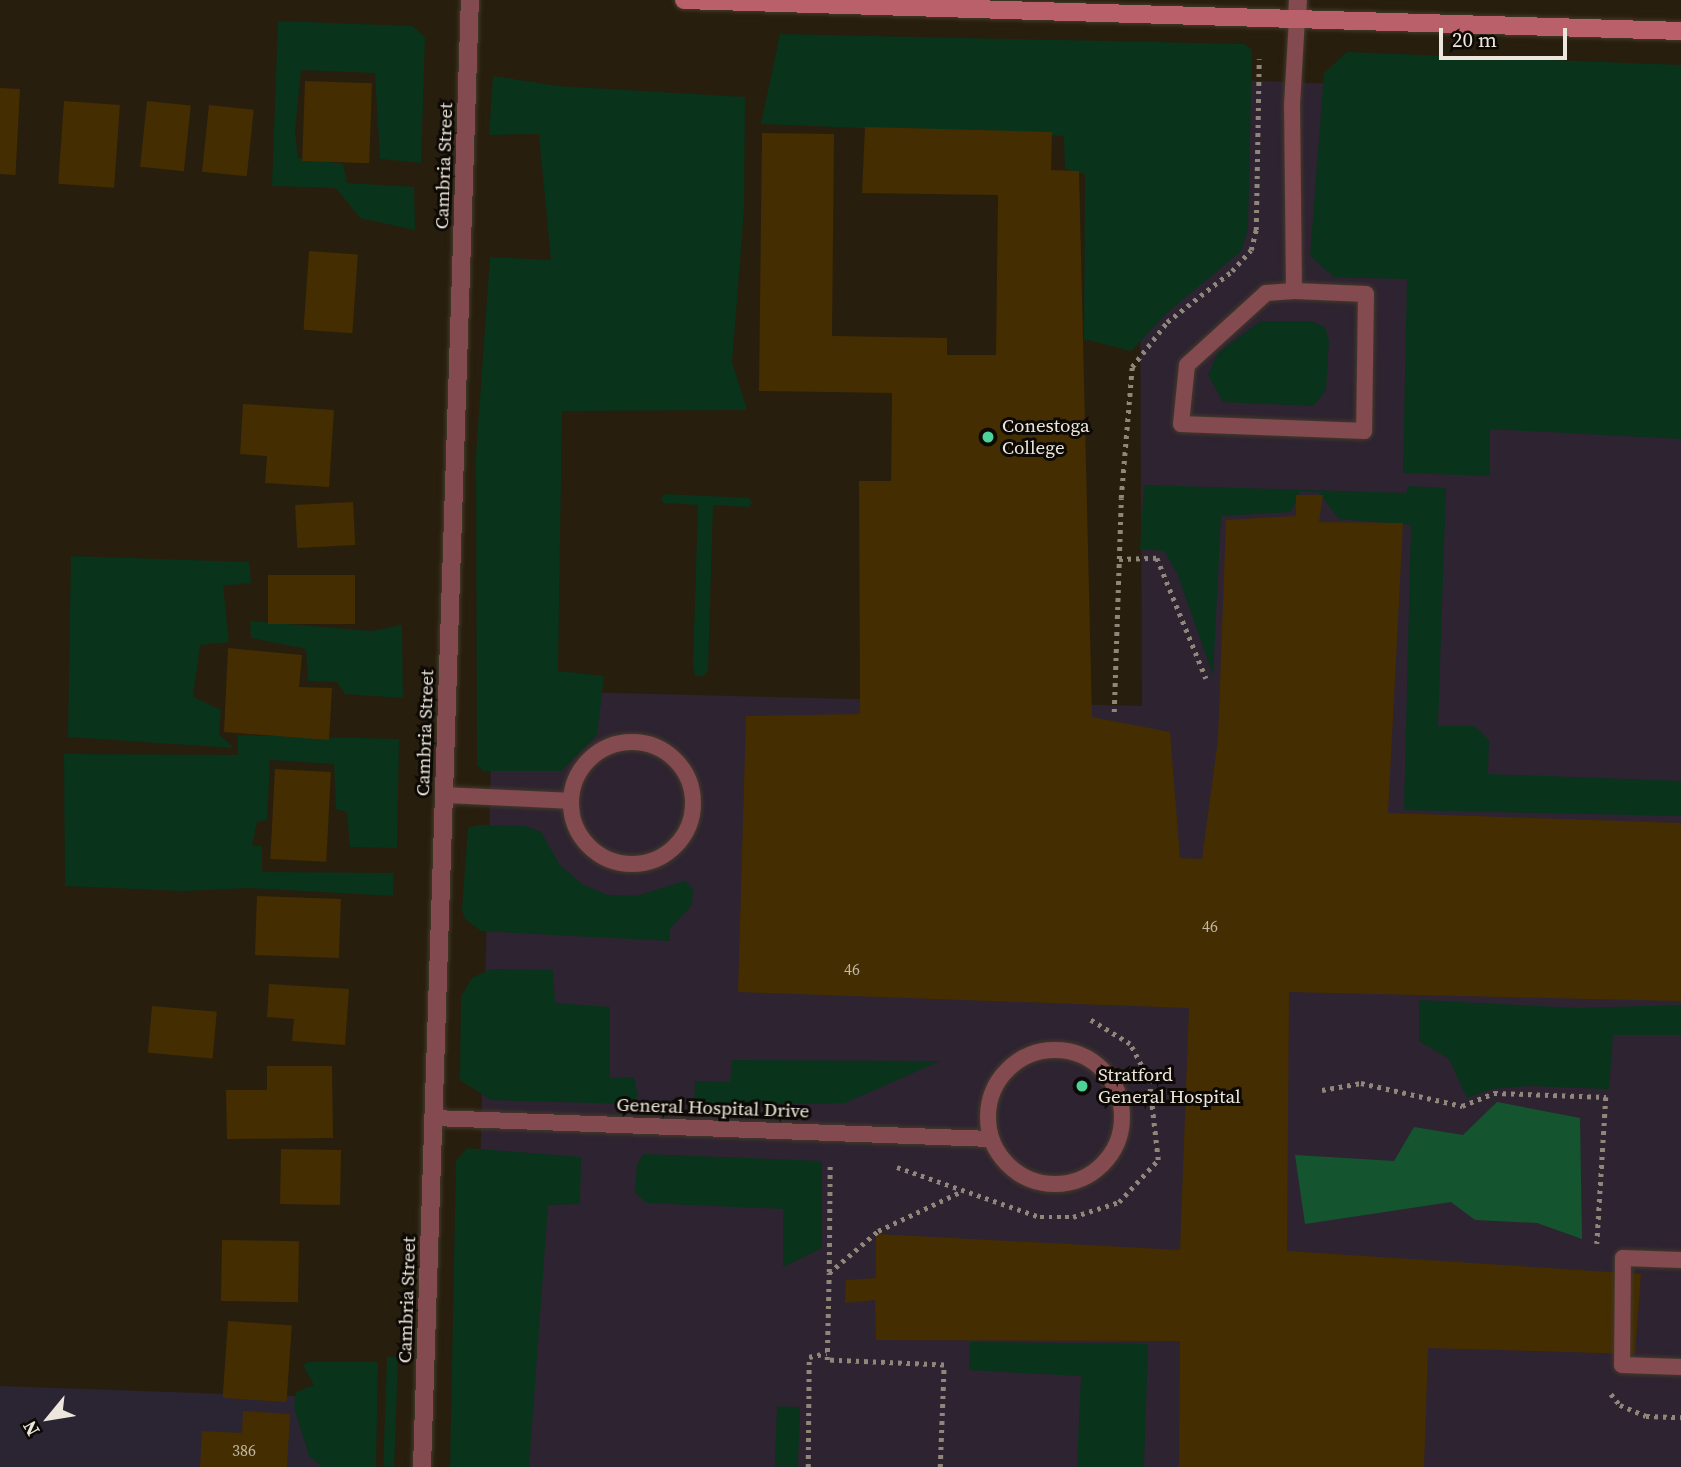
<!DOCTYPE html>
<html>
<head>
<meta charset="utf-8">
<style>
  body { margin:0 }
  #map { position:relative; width:1681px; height:1467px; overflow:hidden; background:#281e0e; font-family:"Source Serif 4",serif }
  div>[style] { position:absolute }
  .commercial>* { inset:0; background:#2b2433; transform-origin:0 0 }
  .medical>* { inset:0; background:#2e2331 }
  .green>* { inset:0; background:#09331b; transform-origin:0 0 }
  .forest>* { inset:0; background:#14552f }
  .building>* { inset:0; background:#442d00; transform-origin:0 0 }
  .path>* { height:4.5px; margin-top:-2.25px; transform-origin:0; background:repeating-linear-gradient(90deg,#90877a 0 3.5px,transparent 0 8.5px) }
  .roads { filter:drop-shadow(0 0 2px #443a2b) drop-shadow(0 0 2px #443a2b) }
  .lane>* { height:16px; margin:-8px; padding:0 8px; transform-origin:8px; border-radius:8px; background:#834a50 }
  .lane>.ring { margin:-8px; padding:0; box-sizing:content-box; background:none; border:16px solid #834a50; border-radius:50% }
  .street>* { height:18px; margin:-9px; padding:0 9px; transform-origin:9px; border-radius:9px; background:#834a50 }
  .secondary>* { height:18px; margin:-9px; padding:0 9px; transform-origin:9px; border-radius:9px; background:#ba606a }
  .dots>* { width:19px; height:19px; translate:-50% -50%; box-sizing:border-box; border:4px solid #0d0904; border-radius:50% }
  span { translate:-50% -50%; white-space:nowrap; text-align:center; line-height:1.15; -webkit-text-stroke:6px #0d0904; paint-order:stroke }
  .number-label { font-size:16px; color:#c3b8a5 }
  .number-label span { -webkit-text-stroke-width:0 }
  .street-label { font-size:19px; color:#ede6dc }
  .poi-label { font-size:19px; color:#ede6dc }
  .left { translate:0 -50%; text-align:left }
  .north { position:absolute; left:14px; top:1383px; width:70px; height:70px; -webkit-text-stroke:5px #0d0904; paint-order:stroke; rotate:240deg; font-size:19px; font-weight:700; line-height:28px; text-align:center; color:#ede6dc }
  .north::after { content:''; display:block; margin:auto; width:24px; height:32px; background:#ede6dc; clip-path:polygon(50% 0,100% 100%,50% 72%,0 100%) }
  .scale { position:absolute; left:1439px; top:28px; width:128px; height:32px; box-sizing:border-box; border:4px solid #ede6dc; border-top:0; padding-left:9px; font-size:21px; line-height:24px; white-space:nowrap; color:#ede6dc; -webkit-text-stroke:5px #0d0904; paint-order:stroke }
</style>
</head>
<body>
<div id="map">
  <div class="commercial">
    <i style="left:0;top:1386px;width:373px;height:81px;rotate:2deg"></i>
  </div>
  <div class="medical">
    <i style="clip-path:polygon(1139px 76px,1681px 98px,1681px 1467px,472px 1467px,493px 690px,1142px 706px)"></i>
  </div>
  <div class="green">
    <i style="clip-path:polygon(278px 21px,412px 26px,425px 37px,421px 163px,380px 159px,375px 73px,301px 70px,295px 131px,298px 158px,343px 164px,347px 183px,414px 187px,415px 230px,360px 218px,336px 188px,272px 186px)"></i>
    <i style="clip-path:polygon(780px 34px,1244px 44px,1252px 50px,1248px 229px,1241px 251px,1168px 312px,1131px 351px,1084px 339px,1085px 174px,1065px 169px,1064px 136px,761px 124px)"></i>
    <i style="clip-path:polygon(1347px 52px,1681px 65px,1681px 439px,1490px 429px,1490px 476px,1403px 473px,1407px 279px,1334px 277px,1310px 256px,1324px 73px)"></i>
    <i style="clip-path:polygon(493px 76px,557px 86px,745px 97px,744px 210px,732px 362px,747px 410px,562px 411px,558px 671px,604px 676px,597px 735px,561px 771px,483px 771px,477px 765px,476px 455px,490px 257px,551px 260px,539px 134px,489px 135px)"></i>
    <i style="clip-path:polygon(1261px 321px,1311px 321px,1325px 327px,1329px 341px,1326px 390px,1313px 406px,1223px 402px,1208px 375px,1218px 353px)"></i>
    <i style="clip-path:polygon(1144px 485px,1406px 493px,1408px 486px,1446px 488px,1438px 726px,1474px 726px,1489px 740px,1488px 774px,1681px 781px,1681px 816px,1404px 810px,1411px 525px,1339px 519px,1318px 492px,1300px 491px,1291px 512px,1221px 516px,1213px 675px,1177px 573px,1164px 551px,1140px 549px)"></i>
    <i style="clip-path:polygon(666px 494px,749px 498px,752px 503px,748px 507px,713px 505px,708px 671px,703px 676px,695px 676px,693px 665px,698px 505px,663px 503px,661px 498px)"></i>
    <i style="clip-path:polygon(71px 556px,249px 562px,251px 583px,223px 586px,229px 642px,200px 645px,193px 697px,221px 710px,219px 734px,234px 748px,68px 737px)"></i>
    <i style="clip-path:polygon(250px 621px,372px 631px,402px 625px,403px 698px,345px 694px,337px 682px,308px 681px,306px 649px,251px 638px)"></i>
    <i style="clip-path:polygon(238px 735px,399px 739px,397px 848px,350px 847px,347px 812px,336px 809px,334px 764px,270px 760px,267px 820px,257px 822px,252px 846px,262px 846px,262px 872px,394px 873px,393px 896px,251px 888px,183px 891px,65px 886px,64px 754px,238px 755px)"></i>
    <i style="clip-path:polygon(478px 825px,525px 826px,541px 832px,560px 865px,582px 884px,607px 895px,636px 896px,685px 881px,693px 889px,692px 905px,670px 929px,670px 941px,481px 931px,465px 919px,462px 910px,468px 828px)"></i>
    <i style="clip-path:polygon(491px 969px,553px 970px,555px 1003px,610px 1007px,610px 1078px,634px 1077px,638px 1096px,630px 1104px,491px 1100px,460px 1080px,461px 997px,472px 978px)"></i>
    <i style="clip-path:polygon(1419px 1000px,1576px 1008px,1681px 1005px,1681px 1035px,1613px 1035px,1609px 1089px,1529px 1086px,1492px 1089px,1467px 1098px,1449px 1059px,1419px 1041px)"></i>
    <i style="clip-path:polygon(732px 1060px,940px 1061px,845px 1103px,703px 1106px,694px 1102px,695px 1081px,730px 1082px)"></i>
    <i style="clip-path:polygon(467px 1148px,581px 1157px,580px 1204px,548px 1205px,529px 1467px,450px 1467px,456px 1161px)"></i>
    <i style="clip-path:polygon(644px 1154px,822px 1161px,822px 1248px,783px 1267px,783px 1209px,647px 1203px,635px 1193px,637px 1164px)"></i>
    <i style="clip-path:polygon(970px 1342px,1148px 1344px,1144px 1467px,1077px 1467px,1081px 1376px,969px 1370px)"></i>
    <i style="left:398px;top:1357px;width:110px;height:11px;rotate:92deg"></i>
    <i style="clip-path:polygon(309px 1362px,378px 1362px,376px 1467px,322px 1467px,309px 1456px,294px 1407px,296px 1392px,314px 1385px,303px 1365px)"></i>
    <i style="left:800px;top:1407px;width:60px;height:23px;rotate:92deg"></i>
  </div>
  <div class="forest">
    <i style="clip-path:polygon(1497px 1102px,1580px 1118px,1582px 1239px,1537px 1223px,1475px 1220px,1451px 1202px,1305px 1224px,1295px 1155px,1394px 1161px,1414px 1127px,1463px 1135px)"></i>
  </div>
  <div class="building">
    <i style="left:305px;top:81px;width:67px;height:80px;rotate:2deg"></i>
    <i style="left:0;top:88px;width:20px;height:86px;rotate:3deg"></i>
    <i style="left:64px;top:101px;width:56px;height:83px;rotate:4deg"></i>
    <i style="left:147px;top:101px;width:44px;height:66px;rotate:6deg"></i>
    <i style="left:209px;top:105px;width:45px;height:67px;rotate:6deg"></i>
    <i style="clip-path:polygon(865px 127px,1052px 132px,1051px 170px,1079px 171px,1092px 717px,1170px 732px,1180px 858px,1202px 859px,1218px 739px,1226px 520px,1296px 516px,1296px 495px,1323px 495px,1319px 522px,1403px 523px,1388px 813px,1681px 823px,1681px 1001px,1289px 992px,1287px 1251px,1641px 1274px,1635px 1354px,1428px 1348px,1424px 1467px,1179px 1467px,1180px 1341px,876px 1340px,875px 1300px,845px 1303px,846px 1280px,876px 1278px,876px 1234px,1180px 1250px,1189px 1008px,738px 992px,746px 716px,860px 714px,859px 481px,891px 481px,892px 393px,759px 391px,762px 133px,834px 134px,832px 336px,947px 338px,947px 355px,996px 355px,998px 195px,862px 193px)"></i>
    <i style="left:309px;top:251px;width:49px;height:79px;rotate:4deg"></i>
    <i style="clip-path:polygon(243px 404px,334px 410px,329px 487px,265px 483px,267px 456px,240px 454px)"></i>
    <i style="left:353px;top:502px;width:43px;height:58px;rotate:87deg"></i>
    <i style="left:268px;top:575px;width:87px;height:49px"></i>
    <i style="clip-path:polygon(228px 648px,302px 655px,299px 687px,332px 688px,329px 740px,224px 732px)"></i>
    <i style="left:275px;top:769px;width:56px;height:90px;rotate:3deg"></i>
    <i style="left:257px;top:896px;width:84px;height:59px;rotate:2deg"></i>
    <i style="clip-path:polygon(269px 984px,349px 989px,345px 1045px,292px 1041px,294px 1019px,267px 1017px)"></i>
    <i style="left:152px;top:1006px;width:65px;height:47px;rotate:5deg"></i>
    <i style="clip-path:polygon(267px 1066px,332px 1066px,333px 1138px,227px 1139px,226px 1090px,267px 1090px)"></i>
    <i style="left:281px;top:1149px;width:60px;height:55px;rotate:1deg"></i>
    <i style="left:222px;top:1240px;width:77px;height:61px;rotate:1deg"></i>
    <i style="left:228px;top:1321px;width:64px;height:77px;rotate:4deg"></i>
    <i style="clip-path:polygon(243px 1411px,290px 1414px,287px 1467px,200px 1467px,202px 1431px,242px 1433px)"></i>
  </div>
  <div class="path">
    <i style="left:1119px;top:559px;width:38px;rotate:-2deg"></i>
    <i style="left:1157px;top:558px;width:130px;rotate:67.8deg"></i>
    <i style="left:1114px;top:712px;width:214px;rotate:-88.1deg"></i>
    <i style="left:1121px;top:498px;width:131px;rotate:-85.2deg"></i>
    <i style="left:1132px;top:367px;width:57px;rotate:-52.1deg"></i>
    <i style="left:1167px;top:322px;width:83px;rotate:-38.1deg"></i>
    <i style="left:1232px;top:271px;width:28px;rotate:-48deg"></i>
    <i style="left:1251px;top:250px;width:21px;rotate:-76deg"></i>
    <i style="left:1256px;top:230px;width:171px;rotate:-89deg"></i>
    <i style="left:1322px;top:1090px;width:40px;rotate:-10deg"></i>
    <i style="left:1361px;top:1083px;width:104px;rotate:12.8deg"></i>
    <i style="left:1462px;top:1106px;width:35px;rotate:-22deg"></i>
    <i style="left:1494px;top:1093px;width:112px;rotate:2deg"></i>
    <i style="left:1606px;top:1097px;width:147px;rotate:93.5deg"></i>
    <i style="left:897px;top:1167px;width:151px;rotate:19.3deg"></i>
    <i style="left:1040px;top:1217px;width:33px"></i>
    <i style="left:1073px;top:1217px;width:48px;rotate:-18.1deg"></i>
    <i style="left:1119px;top:1202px;width:57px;rotate:-47.1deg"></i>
    <i style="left:1158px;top:1160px;width:81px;rotate:-96.4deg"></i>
    <i style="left:1149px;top:1080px;width:41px;rotate:-117.8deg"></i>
    <i style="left:1130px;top:1044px;width:48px;rotate:-148.6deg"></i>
    <i style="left:829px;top:1272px;width:110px;rotate:-89.5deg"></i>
    <i style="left:1611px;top:1394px;width:14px;rotate:51deg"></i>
    <i style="left:1620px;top:1405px;width:28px;rotate:23deg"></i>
    <i style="left:1646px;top:1416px;width:35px;rotate:2deg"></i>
    <i style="left:808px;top:1467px;width:110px;rotate:-89.5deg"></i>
    <i style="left:809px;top:1357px;width:18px;rotate:-13deg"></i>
    <i style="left:940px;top:1467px;width:102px;rotate:-87.8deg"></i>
    <i style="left:944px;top:1365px;width:117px;rotate:-177.6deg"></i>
    <i style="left:827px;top:1360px;width:87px;rotate:-88.7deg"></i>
    <i style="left:829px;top:1273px;width:65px;rotate:-40.6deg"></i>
    <i style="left:878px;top:1231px;width:91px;rotate:-25.4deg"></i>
  </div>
  <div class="roads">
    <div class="lane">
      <i style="left:1294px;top:291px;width:72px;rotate:2.4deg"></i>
      <i style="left:1366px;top:294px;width:137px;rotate:90.8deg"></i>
      <i style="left:1364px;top:431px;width:183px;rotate:-177.8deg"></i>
      <i style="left:1181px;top:424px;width:59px;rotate:-84.2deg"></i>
      <i style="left:1187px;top:365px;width:107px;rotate:-42.3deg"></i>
      <i style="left:1266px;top:293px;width:28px;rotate:-4deg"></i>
      <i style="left:1294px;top:291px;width:186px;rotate:-90.6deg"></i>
      <i style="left:1292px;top:105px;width:87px;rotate:-86.7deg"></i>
      <i class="ring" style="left:571px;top:742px;width:106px;height:106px"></i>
      <i style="left:444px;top:795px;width:127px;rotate:2.7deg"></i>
      <i class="ring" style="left:988px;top:1050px;width:118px;height:118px"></i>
      <i style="left:434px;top:1118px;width:557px;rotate:2.16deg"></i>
      <i style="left:1681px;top:1260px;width:58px;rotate:-178deg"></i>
      <i style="left:1623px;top:1258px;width:107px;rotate:90.5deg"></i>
      <i style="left:1622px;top:1365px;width:59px;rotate:1.9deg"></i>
    </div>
    <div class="street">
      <i style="left:1297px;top:18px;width:18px;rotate:-87deg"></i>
      <i style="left:422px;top:1467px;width:1468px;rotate:-88.13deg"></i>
    </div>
    <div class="secondary">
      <i style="left:684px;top:0;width:997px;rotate:1.78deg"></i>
    </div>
  </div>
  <div class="dots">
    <i style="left:988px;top:437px;background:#4dd39a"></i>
    <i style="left:1082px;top:1086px;background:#4dd39a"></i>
  </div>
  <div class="number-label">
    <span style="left:1210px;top:926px">46</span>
    <span style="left:852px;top:969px">46</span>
    <span style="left:244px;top:1450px">386</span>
  </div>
  <div class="street-label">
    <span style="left:444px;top:166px;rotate:-88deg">Cambria Street</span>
    <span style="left:425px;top:733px;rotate:-88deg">Cambria Street</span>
    <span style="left:713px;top:1108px;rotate:2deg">General Hospital Drive</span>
    <span style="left:407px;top:1300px;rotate:-88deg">Cambria Street</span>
  </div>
  <div class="poi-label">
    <span class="left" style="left:1002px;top:437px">Conestoga<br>College</span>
    <span class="left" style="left:1098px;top:1086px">Stratford<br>General Hospital</span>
  </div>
  <div class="north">N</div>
  <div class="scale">20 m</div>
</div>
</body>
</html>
